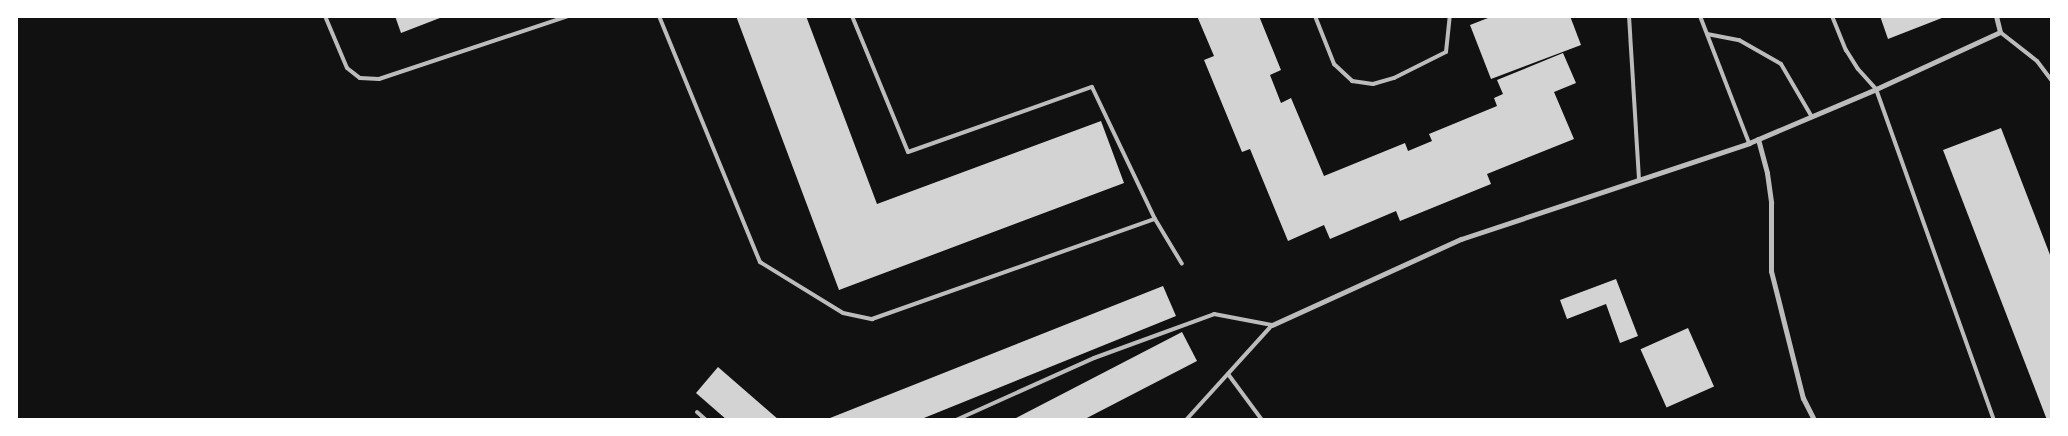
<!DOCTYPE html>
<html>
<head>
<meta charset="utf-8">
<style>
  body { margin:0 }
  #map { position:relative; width:2068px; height:436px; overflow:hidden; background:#111; font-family:Roboto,sans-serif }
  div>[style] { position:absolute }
  .building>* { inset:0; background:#d3d3d3; transform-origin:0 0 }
  .service>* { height:4px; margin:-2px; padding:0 2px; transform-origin:2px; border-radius:2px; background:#bcbcbc }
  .minor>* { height:5px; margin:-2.5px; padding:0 2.5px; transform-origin:2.5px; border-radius:2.5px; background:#bcbcbc }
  span { translate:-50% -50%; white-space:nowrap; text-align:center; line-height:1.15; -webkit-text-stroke:5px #fff; paint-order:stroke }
  .frame { position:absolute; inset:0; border:18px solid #fff; pointer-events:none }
</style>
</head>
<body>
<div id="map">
  <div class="building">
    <i style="clip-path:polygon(395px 16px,445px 16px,401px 33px)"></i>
    <i style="clip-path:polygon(736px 16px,806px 16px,877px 204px,1101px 121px,1124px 183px,839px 290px)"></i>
    <i style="clip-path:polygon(1197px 16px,1259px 16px,1281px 70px,1270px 75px,1281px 103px,1291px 98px,1324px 176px,1405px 143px,1408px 151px,1432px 141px,1429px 134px,1497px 106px,1494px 98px,1503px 94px,1497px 80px,1563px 53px,1576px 83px,1554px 92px,1574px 139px,1487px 174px,1491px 184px,1400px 221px,1396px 211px,1330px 239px,1324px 225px,1288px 241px,1250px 149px,1242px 152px,1204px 60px,1214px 56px)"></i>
    <i style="clip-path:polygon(1493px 16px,1570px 16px,1581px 45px,1491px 79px,1470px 25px)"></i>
    <i style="clip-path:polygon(1880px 16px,1947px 16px,1888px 39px)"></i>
    <i style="clip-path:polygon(2001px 128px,2052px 260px,2052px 420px,2047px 420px,1943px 150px)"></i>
    <i style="clip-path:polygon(1616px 279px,1638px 336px,1620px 343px,1606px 304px,1567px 319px,1560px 300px)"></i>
    <i style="clip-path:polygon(1163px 286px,1176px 316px,919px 420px,825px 420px)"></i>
    <i style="left:1688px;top:328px;width:64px;height:52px;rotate:66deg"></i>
    <i style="clip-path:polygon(1182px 332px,1197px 361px,1083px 420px,1012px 420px)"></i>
    <i style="clip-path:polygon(718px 367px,779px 420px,727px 420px,696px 393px)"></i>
  </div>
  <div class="service">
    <i style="left:325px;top:16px;width:56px;rotate:67.1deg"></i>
    <i style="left:347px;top:68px;width:16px;rotate:38deg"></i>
    <i style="left:360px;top:78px;width:19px;rotate:3deg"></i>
    <i style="left:379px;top:79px;width:199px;rotate:-18.4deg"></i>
    <i style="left:659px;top:16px;width:266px;rotate:67.7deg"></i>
    <i style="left:760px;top:262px;width:97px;rotate:31.6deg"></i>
    <i style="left:843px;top:313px;width:30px;rotate:12deg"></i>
    <i style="left:872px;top:319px;width:300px;rotate:-19.5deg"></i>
    <i style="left:852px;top:16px;width:147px;rotate:67.6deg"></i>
    <i style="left:908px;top:152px;width:195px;rotate:-19.5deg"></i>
    <i style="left:1092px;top:87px;width:146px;rotate:64.5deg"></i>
    <i style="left:1155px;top:219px;width:52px;rotate:59deg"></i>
    <i style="left:1315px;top:16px;width:52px;rotate:68.4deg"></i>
    <i style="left:1334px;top:64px;width:25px;rotate:43deg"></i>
    <i style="left:1352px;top:81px;width:21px;rotate:8deg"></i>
    <i style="left:1373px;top:84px;width:22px;rotate:-16deg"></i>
    <i style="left:1394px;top:78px;width:58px;rotate:-26.6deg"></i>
    <i style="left:1446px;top:52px;width:36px;rotate:-84deg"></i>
    <i style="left:1629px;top:16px;width:163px;rotate:86.5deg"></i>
    <i style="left:1700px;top:16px;width:136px;rotate:68.9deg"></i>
    <i style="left:1832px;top:16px;width:37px;rotate:68deg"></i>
    <i style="left:1846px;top:50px;width:22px;rotate:58deg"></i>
    <i style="left:1858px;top:69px;width:27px;rotate:48deg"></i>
    <i style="left:1876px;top:89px;width:351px;rotate:70.4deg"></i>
    <i style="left:2000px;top:32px;width:47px;rotate:38.1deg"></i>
    <i style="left:2037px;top:61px;width:25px;rotate:53deg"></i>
    <i style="left:1707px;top:34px;width:33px;rotate:11deg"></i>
    <i style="left:1739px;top:40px;width:48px;rotate:29.7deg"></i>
    <i style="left:1781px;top:64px;width:61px;rotate:59.7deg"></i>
    <i style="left:1228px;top:374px;width:57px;rotate:53.5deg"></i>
    <i style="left:697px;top:412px;width:12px;rotate:42deg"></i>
    <i style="left:956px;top:420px;width:151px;rotate:-24.2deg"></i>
    <i style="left:1094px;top:358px;width:128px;rotate:-20.1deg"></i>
    <i style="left:1214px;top:314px;width:59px;rotate:10.7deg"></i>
    <i style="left:1186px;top:420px;width:128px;rotate:-47.8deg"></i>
  </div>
  <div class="minor">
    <i style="left:1758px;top:139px;width:35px;rotate:75deg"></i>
    <i style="left:1767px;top:173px;width:30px;rotate:82deg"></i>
    <i style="left:1771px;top:203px;width:68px;rotate:90deg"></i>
    <i style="left:1771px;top:271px;width:131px;rotate:75.9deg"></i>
    <i style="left:1803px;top:398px;width:25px;rotate:63deg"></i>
    <i style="left:1272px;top:325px;width:208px;rotate:-24.5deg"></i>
    <i style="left:1461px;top:239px;width:304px;rotate:-18.4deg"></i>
    <i style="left:1749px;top:143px;width:138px;rotate:-23deg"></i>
    <i style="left:1876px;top:89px;width:136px;rotate:-24.7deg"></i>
    <i style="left:2000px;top:32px;width:16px;rotate:-104deg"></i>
  </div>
  <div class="frame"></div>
</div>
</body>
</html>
